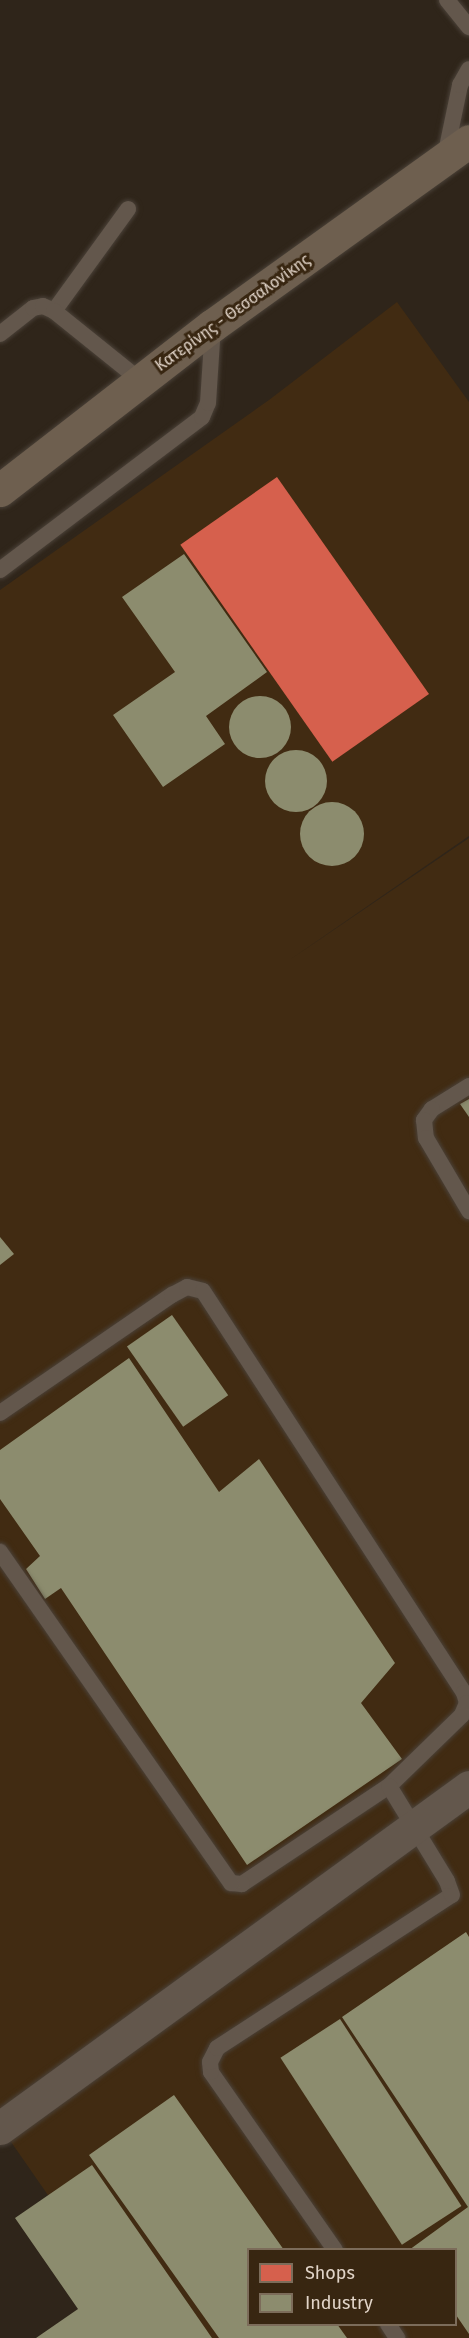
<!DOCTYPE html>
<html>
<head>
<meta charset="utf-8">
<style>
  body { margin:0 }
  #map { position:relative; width:469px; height:2338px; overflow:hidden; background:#2f251a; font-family:"Fira Sans",sans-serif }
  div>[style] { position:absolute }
  .built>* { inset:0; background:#412b12 }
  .shops>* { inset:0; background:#d6604d; transform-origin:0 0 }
  .industry>* { inset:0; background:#8c8c6e; transform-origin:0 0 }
  .round { border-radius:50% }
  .roads { filter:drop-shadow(0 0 2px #4a4138) drop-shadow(0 0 2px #4a4138) }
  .service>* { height:16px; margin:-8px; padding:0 8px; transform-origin:8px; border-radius:8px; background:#63574c }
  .minor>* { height:33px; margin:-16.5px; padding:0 16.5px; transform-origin:16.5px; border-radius:16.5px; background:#63574c }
  .primary>* { height:33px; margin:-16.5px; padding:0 16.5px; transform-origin:16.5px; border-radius:16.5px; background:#6e5f4f }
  span { translate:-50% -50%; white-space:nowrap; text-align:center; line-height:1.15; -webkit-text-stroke:6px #382611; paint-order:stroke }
  .street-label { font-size:16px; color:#e1d4c8 }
  .legend { position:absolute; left:247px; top:2248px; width:210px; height:78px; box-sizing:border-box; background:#382611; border:2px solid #7c6c5a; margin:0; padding:8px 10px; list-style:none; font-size:18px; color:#e1d4c8 }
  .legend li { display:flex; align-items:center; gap:12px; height:30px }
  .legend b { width:30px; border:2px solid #7c6c5a }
</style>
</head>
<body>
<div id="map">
  <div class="built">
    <i style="clip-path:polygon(evenodd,397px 302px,469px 402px,469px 836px,288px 961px,469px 838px,469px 2338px,147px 2338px,0 2126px,0 590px,269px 400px,397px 302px,249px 2250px,456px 2250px,456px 2324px,249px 2324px,249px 2250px)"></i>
  </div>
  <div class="shops">
    <i style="left:277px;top:477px;width:265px;height:118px;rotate:55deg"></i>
  </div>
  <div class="industry">
    <i style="clip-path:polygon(184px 554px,267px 672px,206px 716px,225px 744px,163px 787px,113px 715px,175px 672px,122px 597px)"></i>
    <i class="round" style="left:229px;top:696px;width:62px;height:62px"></i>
    <i class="round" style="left:265px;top:750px;width:62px;height:62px"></i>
    <i class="round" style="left:300px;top:802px;width:64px;height:64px"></i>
    <i style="clip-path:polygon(469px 1099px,469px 1117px,460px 1104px)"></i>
    <i style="clip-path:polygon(0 1237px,14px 1254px,0 1265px)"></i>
    <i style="left:172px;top:1315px;width:98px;height:55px;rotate:55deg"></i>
    <i style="clip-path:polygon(129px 1358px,219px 1492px,259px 1459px,395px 1663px,361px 1703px,402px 1759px,247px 1865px,61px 1588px,45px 1599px,26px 1569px,40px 1556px,0 1499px,0 1450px)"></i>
    <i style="clip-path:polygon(466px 1932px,469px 1937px,469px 2334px,456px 2315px,456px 2250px,409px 2250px,468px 2207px,342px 2017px)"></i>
    <i style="left:340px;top:2019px;width:223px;height:71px;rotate:57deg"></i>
    <i style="clip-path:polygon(174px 2095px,284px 2250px,249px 2250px,249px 2324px,337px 2324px,347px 2338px,219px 2338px,89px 2155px)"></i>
    <i style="clip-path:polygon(92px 2165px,212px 2338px,36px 2338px,78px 2309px,15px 2218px)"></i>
  </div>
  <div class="roads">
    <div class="service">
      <i style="left:447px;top:0;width:35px;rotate:51deg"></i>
      <i style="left:445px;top:157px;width:74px;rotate:-78.2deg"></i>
      <i style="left:460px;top:85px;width:18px;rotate:-61deg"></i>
      <i style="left:54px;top:311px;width:126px;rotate:-54deg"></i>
      <i style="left:0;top:334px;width:42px;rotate:-38.2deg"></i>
      <i style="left:33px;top:308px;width:10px;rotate:-11deg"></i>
      <i style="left:43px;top:306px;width:12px;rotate:24deg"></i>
      <i style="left:54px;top:311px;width:112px;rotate:38.8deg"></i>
      <i style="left:0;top:570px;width:253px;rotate:-37.1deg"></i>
      <i style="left:202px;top:417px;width:15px;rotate:-67deg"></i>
      <i style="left:208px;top:403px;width:78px;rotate:-86.3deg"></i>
      <i style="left:469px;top:1086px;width:44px;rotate:148.1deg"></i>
      <i style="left:432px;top:1109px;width:14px;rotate:126deg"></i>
      <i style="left:424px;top:1120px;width:18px;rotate:84deg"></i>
      <i style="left:426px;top:1138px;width:85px;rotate:59.5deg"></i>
      <i style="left:0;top:1413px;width:209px;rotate:-34.5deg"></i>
      <i style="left:172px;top:1295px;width:17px;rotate:-28deg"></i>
      <i style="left:187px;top:1287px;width:16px;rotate:14deg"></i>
      <i style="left:203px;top:1291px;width:479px;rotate:57deg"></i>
      <i style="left:464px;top:1693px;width:10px;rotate:73deg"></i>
      <i style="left:467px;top:1703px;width:13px;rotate:113deg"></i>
      <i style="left:462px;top:1715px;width:102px;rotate:135.8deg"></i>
      <i style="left:389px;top:1786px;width:177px;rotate:146.3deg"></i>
      <i style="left:242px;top:1884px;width:11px;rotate:-175deg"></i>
      <i style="left:231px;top:1883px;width:404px;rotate:-124.9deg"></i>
      <i style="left:335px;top:2250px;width:217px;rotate:-124.9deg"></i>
      <i style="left:211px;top:2072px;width:10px;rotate:-96deg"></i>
      <i style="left:210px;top:2062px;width:16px;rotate:-63deg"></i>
      <i style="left:217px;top:2048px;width:280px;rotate:-33.1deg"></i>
      <i style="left:452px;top:1895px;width:15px;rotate:-110deg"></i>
      <i style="left:447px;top:1881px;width:111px;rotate:-121.4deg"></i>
      <i style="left:388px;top:2324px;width:17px;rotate:57deg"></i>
    </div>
    <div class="minor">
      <i style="left:0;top:2128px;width:580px;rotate:-36.02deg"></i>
    </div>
    <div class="primary">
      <i style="left:0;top:490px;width:269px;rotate:-37.8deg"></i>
      <i style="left:213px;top:325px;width:315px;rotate:-35.7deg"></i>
    </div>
  </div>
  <div class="street-label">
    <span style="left:233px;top:313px;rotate:-36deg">Κατερίνης - Θεσσαλονίκης</span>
  </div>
  <ul class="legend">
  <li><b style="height:16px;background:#d6604d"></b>Shops</li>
  <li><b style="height:16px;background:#8c8c6e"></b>Industry</li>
  </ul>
</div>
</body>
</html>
